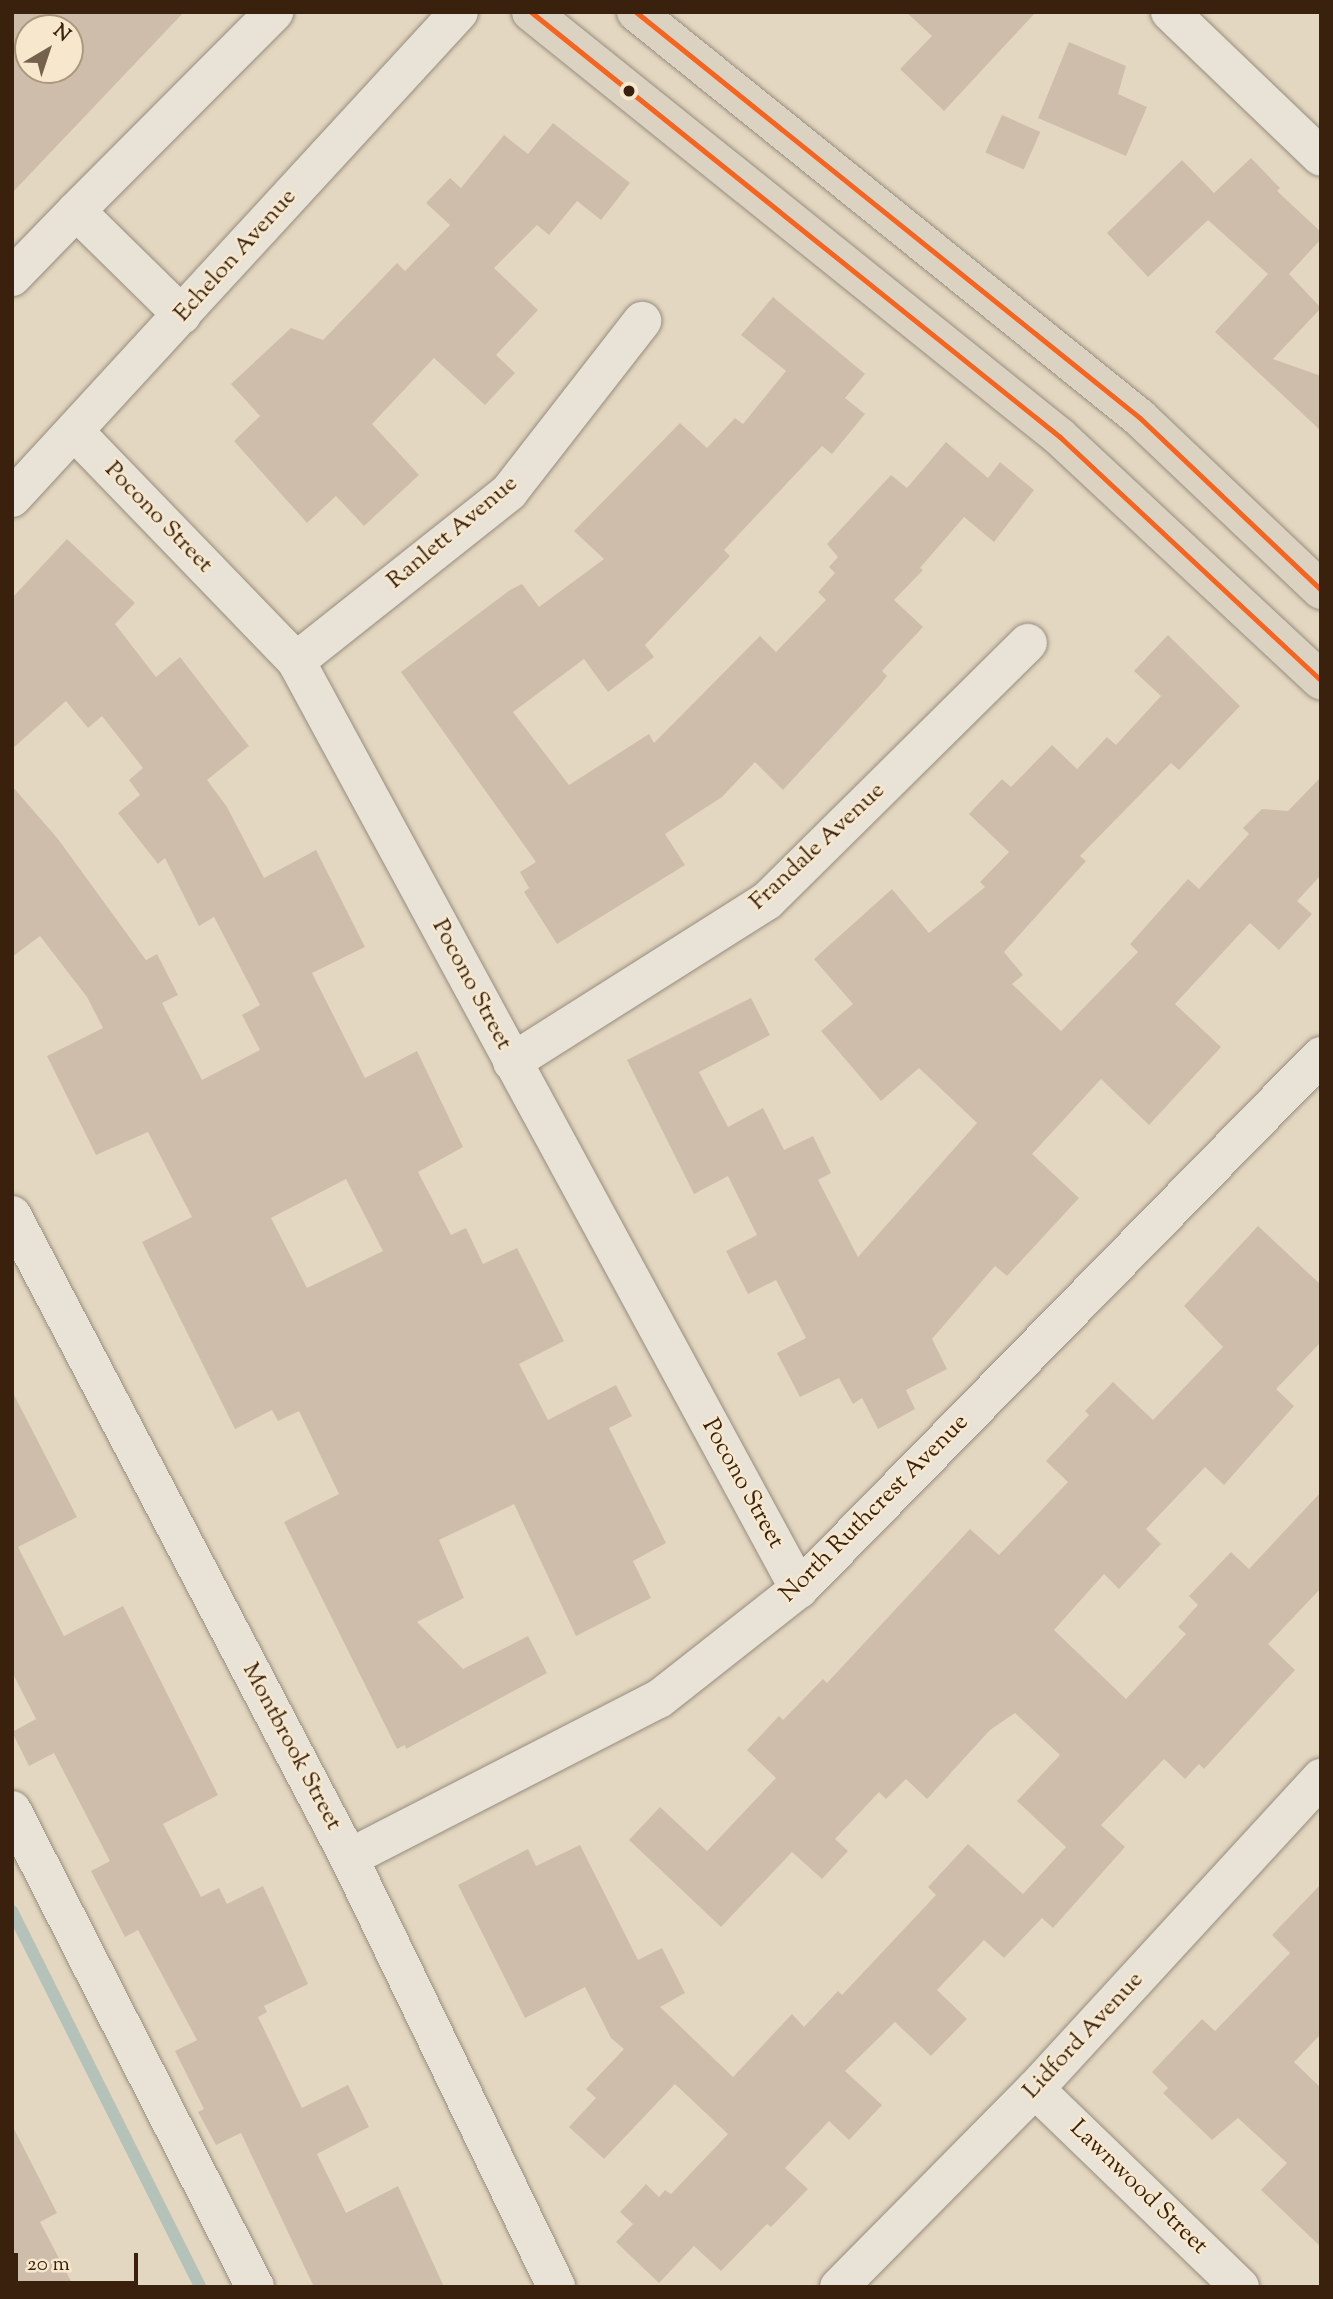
<!DOCTYPE html>
<html>
<head>
<meta charset="utf-8">
<style>
  body { margin:0 }
  #map { position:relative; width:1333px; height:2299px; overflow:hidden; background:#e4d7c1; font-family:"Sorts Mill Goudy",serif }
  div>[style] { position:absolute }
  .stream>* { height:12px; margin:-6px; padding:0 6px; transform-origin:6px; border-radius:6px; background:#b4c2b9 }
  .building>* { inset:0; background:#cfbdab; transform-origin:0 0 }
  .roads { filter:drop-shadow(0 0 2px #978d7e) drop-shadow(0 0 2px #978d7e) }
  .minor>* { height:38px; margin:-19px; padding:0 19px; transform-origin:19px; border-radius:19px; background:#e8e2d7 }
  .major>* { height:38px; margin:-19px; padding:0 19px; transform-origin:19px; border-radius:19px; background:#dcd2c2 }
  .bus-1>* { height:5px; margin:-2.5px; padding:0 2.5px; transform-origin:2.5px; border-radius:2.5px; background:#f26522 }
  .dots>* { width:19px; height:19px; translate:-50% -50%; box-sizing:border-box; border:4px solid #f7e8cd; border-radius:50% }
  span { translate:-50% -50%; white-space:nowrap; text-align:center; line-height:1.15; -webkit-text-stroke:5px #f7e8cd; paint-order:stroke }
  .street-label { font-size:24px; color:#39210e }
  .frame { position:absolute; inset:0; border:14px solid #39210e; pointer-events:none }
  .north { position:absolute; left:14px; top:14px; width:70px; height:70px; box-sizing:border-box; background:#f7e8cd; border:2px solid #ab9881; border-radius:50%; rotate:39deg; font-size:19px; font-weight:700; line-height:28px; text-align:center; color:#39210e }
  .north::after { content:''; display:block; margin:auto; width:24px; height:32px; background:#75614d; clip-path:polygon(50% 0,100% 100%,50% 72%,0 100%) }
  .scale { position:absolute; left:14px; top:2253px; width:124px; height:32px; box-sizing:border-box; border:4px solid #39210e; border-top:0; padding-left:9px; font-size:21px; line-height:24px; white-space:nowrap; color:#39210e; -webkit-text-stroke:5px #f7e8cd; paint-order:stroke }
</style>
</head>
<body>
<div id="map">
  <div class="stream">
    <i style="left:12px;top:1911px;width:420px;rotate:63.4deg"></i>
  </div>
  <div class="building">
    <i style="clip-path:polygon(evenodd,12px 12px,184px 12px,12px 193px,12px 12px,28px 28px,70px 28px,70px 70px,28px 70px,28px 28px)"></i>
    <i style="clip-path:polygon(906px 12px,1036px 12px,944px 111px,900px 69px,932px 36px)"></i>
    <i style="clip-path:polygon(1069px 42px,1126px 66px,1118px 94px,1147px 107px,1126px 156px,1038px 118px)"></i>
    <i style="left:1002px;top:115px;width:42px;height:41px;rotate:24deg"></i>
    <i style="clip-path:polygon(553px 123px,630px 183px,601px 220px,577px 201px,549px 235px,537px 225px,494px 268px,538px 310px,496px 355px,515px 373px,485px 405px,434px 358px,372px 424px,419px 475px,364px 526px,336px 496px,307px 523px,234px 441px,260px 416px,231px 384px,291px 328px,323px 340px,397px 263px,405px 271px,450px 225px,426px 203px,450px 178px,461px 188px,504px 135px,528px 154px)"></i>
    <i style="clip-path:polygon(1251px 158px,1280px 188px,1277px 191px,1321px 232px,1321px 239px,1289px 274px,1321px 308px,1273px 359px,1321px 376px,1321px 431px,1215px 332px,1268px 274px,1208px 220px,1148px 277px,1107px 233px,1182px 160px,1214px 193px)"></i>
    <i style="clip-path:polygon(773px 297px,865px 374px,845px 398px,865px 414px,832px 454px,822px 446px,724px 550px,730px 556px,645px 645px,654px 657px,608px 692px,584px 659px,513px 712px,569px 785px,649px 734px,654px 743px,760px 636px,776px 652px,826px 600px,818px 592px,835px 573px,829px 567px,838px 557px,827px 544px,891px 475px,907px 488px,946px 442px,988px 478px,1000px 462px,1034px 490px,994px 542px,964px 517px,920px 568px,923px 570px,894px 600px,923px 627px,882px 671px,887px 676px,879px 686px,783px 790px,755px 762px,722px 797px,665px 834px,685px 865px,557px 944px,524px 892px,529px 888px,520px 872px,536px 862px,401px 672px,510px 590px,522px 584px,539px 607px,604px 559px,574px 531px,680px 423px,707px 448px,735px 418px,743px 424px,786px 371px,741px 335px)"></i>
    <i style="clip-path:polygon(evenodd,67px 539px,135px 603px,115px 624px,156px 677px,180px 657px,249px 746px,207px 780px,227px 807px,264px 878px,316px 850px,365px 947px,312px 973px,365px 1078px,417px 1051px,463px 1147px,418px 1172px,451px 1235px,466px 1228px,483px 1264px,517px 1248px,564px 1341px,519px 1364px,548px 1420px,616px 1385px,632px 1416px,609px 1428px,666px 1543px,633px 1561px,651px 1598px,576px 1636px,514px 1504px,439px 1540px,464px 1598px,417px 1622px,463px 1669px,528px 1636px,547px 1673px,406px 1749px,405px 1745px,397px 1749px,284px 1522px,339px 1494px,299px 1411px,278px 1421px,272px 1410px,235px 1429px,142px 1242px,192px 1217px,148px 1132px,96px 1155px,47px 1056px,103px 1028px,87px 997px,40px 936px,12px 957px,12px 786px,58px 839px,146px 960px,157px 954px,178px 995px,162px 1003px,202px 1080px,260px 1050px,242px 1015px,260px 1005px,214px 917px,199px 926px,165px 858px,158px 864px,118px 813px,140px 795px,129px 780px,143px 768px,102px 716px,88px 728px,66px 701px,12px 749px,12px 598px,67px 539px,346px 1179px,383px 1251px,307px 1288px,271px 1218px,346px 1179px)"></i>
    <i style="clip-path:polygon(1168px 635px,1240px 706px,1179px 770px,1171px 763px,1080px 856px,1086px 861px,1004px 952px,1023px 975px,1012px 984px,1061px 1031px,1138px 952px,1130px 944px,1188px 879px,1199px 889px,1249px 834px,1243px 828px,1262px 809px,1288px 811px,1321px 777px,1321px 875px,1297px 901px,1312px 914px,1279px 950px,1250px 923px,1175px 1004px,1221px 1047px,1149px 1125px,1101px 1079px,1032px 1154px,1079px 1198px,1007px 1276px,995px 1266px,932px 1339px,947px 1369px,906px 1390px,915px 1409px,878px 1429px,862px 1398px,853px 1404px,839px 1378px,800px 1397px,777px 1353px,806px 1338px,776px 1280px,748px 1294px,726px 1251px,757px 1235px,728px 1176px,694px 1194px,627px 1060px,751px 998px,770px 1035px,699px 1072px,728px 1127px,763px 1108px,784px 1150px,813px 1136px,831px 1173px,818px 1180px,858px 1257px,977px 1123px,919px 1068px,881px 1101px,821px 1031px,853px 1004px,814px 959px,892px 889px,929px 933px,985px 887px,980px 882px,1009px 852px,969px 814px,1002px 779px,1011px 787px,1052px 745px,1077px 769px,1107px 737px,1116px 745px,1161px 696px,1134px 671px)"></i>
    <i style="clip-path:polygon(1258px 1226px,1321px 1285px,1321px 1342px,1276px 1389px,1294px 1406px,1224px 1485px,1205px 1467px,1146px 1529px,1161px 1544px,1119px 1589px,1104px 1574px,1054px 1630px,1126px 1699px,1186px 1634px,1178px 1627px,1198px 1605px,1189px 1596px,1231px 1552px,1249px 1569px,1321px 1492px,1321px 1588px,1268px 1644px,1295px 1670px,1204px 1769px,1199px 1764px,1185px 1779px,1164px 1759px,1101px 1825px,1125px 1847px,1053px 1928px,1042px 1918px,1004px 1958px,984px 1940px,937px 1990px,967px 2019px,931px 2056px,895px 2022px,845px 2071px,882px 2105px,849px 2140px,829px 2121px,785px 2168px,808px 2189px,771px 2227px,767px 2224px,721px 2271px,694px 2246px,659px 2283px,616px 2242px,633px 2224px,620px 2212px,646px 2184px,659px 2197px,665px 2190px,671px 2194px,728px 2134px,675px 2084px,604px 2159px,569px 2127px,596px 2098px,586px 2089px,624px 2049px,611px 2038px,585px 1987px,525px 2018px,458px 1885px,528px 1849px,536px 1866px,580px 1845px,638px 1960px,662px 1948px,685px 1993px,660px 2007px,733px 2077px,792px 2014px,804px 2027px,838px 1991px,842px 1995px,936px 1895px,928px 1887px,968px 1844px,1023px 1894px,1066px 1847px,1017px 1801px,1060px 1755px,1015px 1713px,990px 1730px,927px 1799px,906px 1779px,886px 1799px,879px 1792px,835px 1839px,848px 1851px,822px 1879px,792px 1852px,721px 1927px,629px 1840px,660px 1807px,707px 1851px,776px 1778px,747px 1750px,779px 1716px,783px 1720px,823px 1679px,827px 1683px,970px 1529px,999px 1555px,1068px 1482px,1046px 1461px,1089px 1415px,1085px 1411px,1113px 1382px,1153px 1420px,1223px 1347px,1184px 1306px)"></i>
    <i style="clip-path:polygon(12px 1391px,77px 1517px,18px 1547px,64px 1636px,123px 1606px,218px 1795px,163px 1824px,201px 1897px,219px 1888px,227px 1904px,263px 1886px,308px 1984px,264px 2006px,267px 2012px,258px 2017px,302px 2108px,348px 2085px,369px 2127px,317px 2154px,346px 2213px,398px 2186px,444px 2287px,314px 2287px,241px 2133px,216px 2145px,198px 2112px,204px 2109px,175px 2051px,197px 2040px,138px 1930px,125px 1937px,91px 1871px,110px 1861px,54px 1753px,29px 1766px,12px 1732px,36px 1719px,12px 1672px)"></i>
    <i style="clip-path:polygon(1321px 1884px,1321px 2034px,1294px 2062px,1321px 2088px,1321px 2247px,1261px 2190px,1287px 2163px,1238px 2118px,1212px 2140px,1163px 2093px,1168px 2088px,1152px 2072px,1202px 2019px,1215px 2031px,1290px 1953px,1272px 1935px)"></i>
    <i style="clip-path:polygon(12px 2125px,57px 2213px,40px 2222px,74px 2287px,12px 2287px)"></i>
  </div>
  <div class="roads">
    <div class="minor">
      <i style="left:1170px;top:12px;width:209px;rotate:43.8deg"></i>
      <i style="left:12px;top:277px;width:92px;rotate:-45.9deg"></i>
      <i style="left:182px;top:315px;width:148px;rotate:-135.5deg"></i>
      <i style="left:76px;top:211px;width:281px;rotate:-45.1deg"></i>
      <i style="left:75px;top:432px;width:318px;rotate:46deg"></i>
      <i style="left:296px;top:661px;width:1056px;rotate:61.54deg"></i>
      <i style="left:12px;top:498px;width:660px;rotate:-47.39deg"></i>
      <i style="left:296px;top:661px;width:272px;rotate:-38.4deg"></i>
      <i style="left:509px;top:492px;width:217px;rotate:-52.1deg"></i>
      <i style="left:512px;top:1062px;width:302px;rotate:-32.3deg"></i>
      <i style="left:767px;top:901px;width:367px;rotate:-44.7deg"></i>
      <i style="left:12px;top:1215px;width:726px;rotate:62.34deg"></i>
      <i style="left:349px;top:1858px;width:476px;rotate:64.2deg"></i>
      <i style="left:12px;top:1810px;width:535px;rotate:63deg"></i>
      <i style="left:349px;top:1858px;width:348px;rotate:-27.2deg"></i>
      <i style="left:659px;top:1699px;width:178px;rotate:-38.2deg"></i>
      <i style="left:799px;top:1589px;width:746px;rotate:-45.6deg"></i>
      <i style="left:1035px;top:2089px;width:285px;rotate:44deg"></i>
      <i style="left:839px;top:2287px;width:279px;rotate:-45.3deg"></i>
      <i style="left:1035px;top:2089px;width:423px;rotate:-47.4deg"></i>
    </div>
    <div class="major">
      <i style="left:531px;top:12px;width:679px;rotate:38.78deg"></i>
      <i style="left:1060px;top:437px;width:357px;rotate:43deg"></i>
      <i style="left:636px;top:12px;width:647px;rotate:38.85deg"></i>
      <i style="left:1140px;top:418px;width:250px;rotate:43.5deg"></i>
    </div>
  </div>
  <div class="bus-1">
    <i style="left:531px;top:12px;width:679px;rotate:38.78deg"></i>
    <i style="left:1060px;top:437px;width:357px;rotate:43deg"></i>
    <i style="left:636px;top:12px;width:647px;rotate:38.85deg"></i>
    <i style="left:1140px;top:418px;width:250px;rotate:43.5deg"></i>
  </div>
  <div class="dots">
    <i style="left:629px;top:91px;background:#39210e"></i>
  </div>
  <div class="street-label">
    <span style="left:236px;top:256px;rotate:-48deg">Echelon Avenue</span>
    <span style="left:158px;top:518px;rotate:46deg">Pocono Street</span>
    <span style="left:453px;top:533px;rotate:-40deg">Ranlett Avenue</span>
    <span style="left:818px;top:847px;rotate:-43deg">Frandale Avenue</span>
    <span style="left:471px;top:985px;rotate:62deg">Pocono Street</span>
    <span style="left:742px;top:1484px;rotate:61deg">Pocono Street</span>
    <span style="left:875px;top:1509px;rotate:-45deg">North Ruthcrest Avenue</span>
    <span style="left:291px;top:1747px;rotate:62deg">Montbrook Street</span>
    <span style="left:1084px;top:2036px;rotate:-47deg">Lidford Avenue</span>
    <span style="left:1138px;top:2188px;rotate:44deg">Lawnwood Street</span>
  </div>
  <div class="frame"></div>
  <div class="north">N</div>
  <div class="scale">20 m</div>
</div>
</body>
</html>
